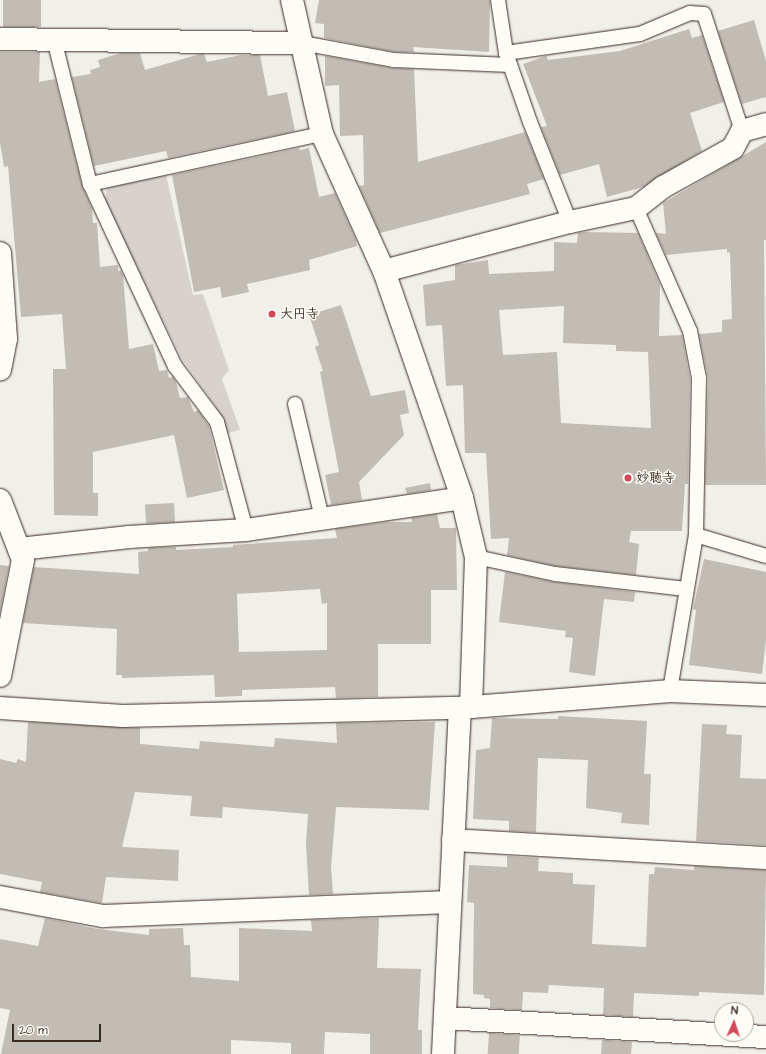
<!DOCTYPE html>
<html>
<head>
<meta charset="utf-8">
<style>
  body { margin:0 }
  #map { position:relative; width:766px; height:1054px; overflow:hidden; background:#f1efea; font-family:"Architects Daughter","Klee One",sans-serif }
  div>[style] { position:absolute }
  .green>* { inset:0; background:#d7d2cc }
  .building>* { inset:0; background:#c1bcb4; transform-origin:0 0 }
  .roads { filter:drop-shadow(0 0 1px #3b2a1e) drop-shadow(0 0 1px #3b2a1e) }
  .service>* { height:14px; margin:-7px; padding:0 7px; transform-origin:7px; border-radius:7px; background:#fdfcf7 }
  .minor>* { height:22px; margin:-11px; padding:0 11px; transform-origin:11px; border-radius:11px; background:#fdfcf7 }
  .dots>* { width:11px; height:11px; translate:-50% -50%; box-sizing:border-box; border:2px solid #fdfcf7; border-radius:50% }
  span { translate:-50% -50%; white-space:nowrap; text-align:center; line-height:1.15; -webkit-text-stroke:3px #fdfcf7; paint-order:stroke }
  .poi-label { font-size:13px; color:#3b2a1e; font-weight:700 }
  .left { translate:0 -50%; text-align:left }
  .north { position:absolute; left:714px; top:1002px; width:40px; height:40px; box-sizing:border-box; background:#fdfcf7; border:1px solid #afa8a0; border-radius:50%; rotate:3deg; font-size:11px; font-weight:700; line-height:16px; text-align:center; color:#3b2a1e }
  .north::after { content:''; display:block; margin:auto; width:14px; height:18px; background:#d1495b; clip-path:polygon(50% 0,100% 100%,50% 72%,0 100%) }
  .scale { position:absolute; left:12px; top:1024px; width:89px; height:18px; box-sizing:border-box; border:2px solid #3b2a1e; border-top:0; padding-left:5px; font-size:12px; line-height:14px; white-space:nowrap; color:#3b2a1e; -webkit-text-stroke:3px #fdfcf7; paint-order:stroke }
</style>
</head>
<body>
<div id="map">
  <div class="green">
    <i style="clip-path:polygon(166px 175px,193px 295px,203px 294px,229px 370px,222px 379px,240px 430px,228px 433px,220px 412px,182px 359px,105px 201px,107px 188px)"></i>
  </div>
  <div class="building">
    <i style="left:3px;top:0;width:38px;height:27px"></i>
    <i style="clip-path:polygon(319px 0,490px 0,489px 52px,413px 47px,414px 52px,395px 52px,324px 38px,324px 24px,315px 23px)"></i>
    <i style="clip-path:polygon(754px 20px,766px 61px,766px 97px,742px 104px,718px 31px)"></i>
    <i style="clip-path:polygon(689px 29px,692px 38px,702px 35px,724px 102px,690px 113px,702px 151px,643px 187px,607px 197px,599px 164px,560px 175px,541px 127px,547px 126px,523px 64px,546px 56px,548px 60px,620px 51px)"></i>
    <i style="clip-path:polygon(0 52px,40px 52px,39px 82px,55px 79px,82px 186px,92px 208px,93px 223px,97px 223px,100px 267px,118px 265px,118px 271px,121px 271px,123px 275px,129px 349px,153px 344px,159px 371px,167px 370px,169px 378px,173px 377px,176px 382px,180px 398px,188px 397px,194px 412px,198px 410px,209px 426px,224px 490px,187px 498px,174px 435px,93px 452px,93px 493px,98px 493px,98px 516px,54px 515px,53px 369px,66px 369px,62px 314px,21px 317px,8px 166px,4px 167px,0 142px)"></i>
    <i style="clip-path:polygon(121px 53px,140px 53px,145px 70px,200px 54px,204px 54px,207px 62px,241px 55px,260px 55px,268px 96px,287px 92px,295px 131px,168px 158px,166px 151px,94px 166px,72px 77px,91px 74px,90px 70px,100px 67px,98px 60px)"></i>
    <i style="clip-path:polygon(325px 56px,392px 68px,414px 69px,418px 162px,525px 132px,544px 179px,527px 184px,530px 194px,380px 233px,359px 186px,364px 185px,363px 135px,340px 136px,339px 85px,325px 86px)"></i>
    <i style="clip-path:polygon(766px 142px,766px 240px,764px 240px,766px 485px,705px 485px,708px 378px,699px 334px,722px 332px,722px 320px,732px 319px,730px 252px,727px 253px,727px 249px,666px 255px,656px 233px,666px 234px,663px 203px)"></i>
    <i style="clip-path:polygon(299px 148px,300px 150px,309px 148px,319px 197px,335px 193px,356px 240px,357px 246px,309px 260px,310px 270px,247px 284px,249px 292px,222px 298px,220px 287px,194px 292px,172px 175px)"></i>
    <i style="clip-path:polygon(evenodd,585px 232px,638px 233px,660px 285px,659px 336px,682px 335px,690px 379px,688px 484px,685px 484px,682px 531px,631px 531px,629px 542px,639px 544px,636px 575px,556px 566px,507px 555px,509px 538px,491px 539px,486px 453px,465px 453px,463px 385px,446px 386px,442px 325px,426px 326px,423px 285px,455px 280px,455px 265px,488px 260px,489px 274px,554px 271px,554px 242px,577px 243px,578px 233px,585px 232px,564px 306px,563px 343px,616px 345px,616px 351px,648px 352px,651px 428px,561px 423px,557px 352px,503px 355px,499px 310px,564px 306px)"></i>
    <i style="clip-path:polygon(341px 305px,371px 396px,405px 390px,409px 413px,400px 415px,404px 435px,359px 482px,362px 500px,331px 505px,325px 475px,339px 472px,320px 372px,323px 371px,315px 347px,319px 345px,309px 315px)"></i>
    <i style="clip-path:polygon(430px 483px,431px 490px,407px 494px,405px 488px)"></i>
    <i style="left:174px;top:503px;width:19px;height:29px;rotate:87deg"></i>
    <i style="clip-path:polygon(evenodd,437px 514px,440px 528px,456px 528px,457px 590px,431px 590px,431px 644px,378px 644px,378px 697px,336px 698px,335px 687px,242px 690px,242px 696px,215px 697px,214px 675px,122px 678px,122px 675px,116px 675px,117px 629px,23px 623px,34px 567px,139px 574px,138px 552px,148px 551px,148px 548px,176px 547px,176px 550px,233px 547px,233px 545px,337px 538px,335px 529px,387px 522px,412px 522px,411px 518px,437px 514px,320px 589px,322px 604px,327px 603px,327px 650px,239px 652px,237px 594px,320px 589px)"></i>
    <i style="clip-path:polygon(704px 559px,766px 572px,766px 640px,762px 674px,689px 665px,696px 610px,693px 609px)"></i>
    <i style="clip-path:polygon(0 565px,9px 566px,0 612px)"></i>
    <i style="clip-path:polygon(505px 572px,554px 582px,635px 592px,634px 602px,604px 599px,595px 676px,569px 672px,573px 638px,565px 637px,566px 631px,499px 622px)"></i>
    <i style="clip-path:polygon(558px 716px,647px 721px,644px 774px,651px 774px,649px 825px,621px 823px,622px 813px,586px 808px,588px 760px,538px 758px,536px 832px,509px 831px,509px 821px,473px 819px,476px 750px,490px 748px,492px 718px,558px 719px)"></i>
    <i style="clip-path:polygon(28px 722px,140px 728px,140px 744px,199px 749px,200px 741px,274px 747px,275px 738px,337px 743px,336px 723px,435px 722px,429px 810px,336px 807px,331px 867px,333px 894px,309px 895px,306px 844px,308px 814px,223px 807px,222px 818px,190px 816px,192px 796px,135px 792px,122px 847px,179px 850px,178px 881px,106px 877px,102px 903px,40px 892px,42px 882px,0 874px,0 759px,16px 763px,18px 759px,26px 762px)"></i>
    <i style="clip-path:polygon(702px 724px,727px 725px,726px 734px,742px 735px,740px 778px,766px 779px,766px 845px,696px 841px)"></i>
    <i style="clip-path:polygon(507px 856px,539px 858px,538px 871px,573px 873px,573px 884px,595px 885px,592px 944px,646px 947px,649px 874px,654px 874px,655px 867px,694px 870px,694px 866px,766px 870px,764px 995px,699px 992px,699px 996px,634px 993px,633px 1017px,603px 1015px,604px 988px,549px 985px,548px 993px,523px 992px,522px 1010px,490px 1008px,490px 999px,484px 998px,484px 995px,473px 994px,474px 903px,467px 902px,469px 865px,507px 867px)"></i>
    <i style="clip-path:polygon(45px 918px,97px 929px,149px 935px,149px 929px,183px 928px,184px 945px,190px 945px,191px 977px,239px 981px,239px 928px,312px 931px,311px 920px,379px 918px,377px 968px,421px 969px,418px 1030px,422px 1030px,422px 1054px,370px 1054px,370px 1034px,325px 1032px,324px 1054px,291px 1054px,291px 1043px,231px 1040px,231px 1054px,1px 1054px,10px 1010px,0 1008px,0 939px,38px 946px)"></i>
    <i style="left:489px;top:1033px;width:31px;height:21px;rotate:4deg"></i>
    <i style="clip-path:polygon(602px 1040px,632px 1042px,631px 1054px,601px 1054px)"></i>
  </div>
  <div class="roads">
    <div class="service">
      <i style="left:498px;top:0;width:54px;rotate:81.4deg"></i>
      <i style="left:506px;top:53px;width:73px;rotate:70.8deg"></i>
      <i style="left:530px;top:122px;width:108px;rotate:68.2deg"></i>
      <i style="left:54px;top:39px;width:149px;rotate:76.1deg"></i>
      <i style="left:90px;top:184px;width:201px;rotate:65deg"></i>
      <i style="left:175px;top:366px;width:70px;rotate:53.1deg"></i>
      <i style="left:217px;top:422px;width:112px;rotate:75deg"></i>
      <i style="left:302px;top:43px;width:94px;rotate:10.5deg"></i>
      <i style="left:394px;top:60px;width:116px;rotate:2.5deg"></i>
      <i style="left:506px;top:53px;width:135px;rotate:-8.1deg"></i>
      <i style="left:640px;top:34px;width:54px;rotate:-22.8deg"></i>
      <i style="left:690px;top:13px;width:14px;rotate:4deg"></i>
      <i style="left:704px;top:14px;width:123px;rotate:72deg"></i>
      <i style="left:90px;top:184px;width:237px;rotate:-12.2deg"></i>
      <i style="left:636px;top:208px;width:134px;rotate:66.3deg"></i>
      <i style="left:690px;top:331px;width:48px;rotate:79.2deg"></i>
      <i style="left:699px;top:378px;width:157px;rotate:91.1deg"></i>
      <i style="left:696px;top:535px;width:158px;rotate:99.5deg"></i>
      <i style="left:295px;top:404px;width:117px;rotate:76.7deg"></i>
      <i style="left:696px;top:535px;width:73px;rotate:16.7deg"></i>
      <i style="left:476px;top:557px;width:81px;rotate:12.1deg"></i>
      <i style="left:555px;top:574px;width:132px;rotate:6.5deg"></i>
    </div>
    <div class="minor">
      <i style="left:292px;top:0;width:137px;rotate:77.4deg"></i>
      <i style="left:322px;top:134px;width:150px;rotate:65.7deg"></i>
      <i style="left:384px;top:271px;width:240px;rotate:71deg"></i>
      <i style="left:462px;top:498px;width:61px;rotate:76.7deg"></i>
      <i style="left:476px;top:557px;width:150px;rotate:91.9deg"></i>
      <i style="left:0;top:39px;width:302px;rotate:0.8deg"></i>
      <i style="left:0;top:253px;width:86px;rotate:86deg"></i>
      <i style="left:6px;top:339px;width:31px;rotate:101deg"></i>
      <i style="left:384px;top:271px;width:192px;rotate:-14.8deg"></i>
      <i style="left:570px;top:222px;width:67px;rotate:-12deg"></i>
      <i style="left:636px;top:208px;width:34px;rotate:-38deg"></i>
      <i style="left:663px;top:187px;width:80px;rotate:-29.1deg"></i>
      <i style="left:733px;top:148px;width:19px;rotate:-62deg"></i>
      <i style="left:742px;top:131px;width:25px;rotate:-16deg"></i>
      <i style="left:0;top:500px;width:64px;rotate:69deg"></i>
      <i style="left:23px;top:560px;width:118px;rotate:101.2deg"></i>
      <i style="left:19px;top:549px;width:111px;rotate:-6.2deg"></i>
      <i style="left:129px;top:537px;width:117px;rotate:-3.4deg"></i>
      <i style="left:246px;top:530px;width:218px;rotate:-8.4deg"></i>
      <i style="left:0;top:708px;width:123px;rotate:3.7deg"></i>
      <i style="left:123px;top:716px;width:337px;rotate:-1.4deg"></i>
      <i style="left:460px;top:708px;width:211px;rotate:-4.6deg"></i>
      <i style="left:670px;top:691px;width:96px;rotate:2.4deg"></i>
      <i style="left:453px;top:840px;width:314px;rotate:3.3deg"></i>
      <i style="left:0;top:897px;width:105px;rotate:10.5deg"></i>
      <i style="left:103px;top:916px;width:347px;rotate:-2.3deg"></i>
      <i style="left:445px;top:1018px;width:322px;rotate:3.4deg"></i>
      <i style="left:443px;top:1054px;width:346px;rotate:-87.2deg"></i>
    </div>
  </div>
  <div class="dots">
    <i style="left:272px;top:314px;background:#d1495b"></i>
    <i style="left:628px;top:478px;background:#d1495b"></i>
  </div>
  <div class="poi-label">
    <span class="left" style="left:280px;top:314px">大円寺</span>
    <span class="left" style="left:636px;top:478px">妙聴寺</span>
  </div>
  <div class="north">N</div>
  <div class="scale">20 m</div>
</div>
</body>
</html>
